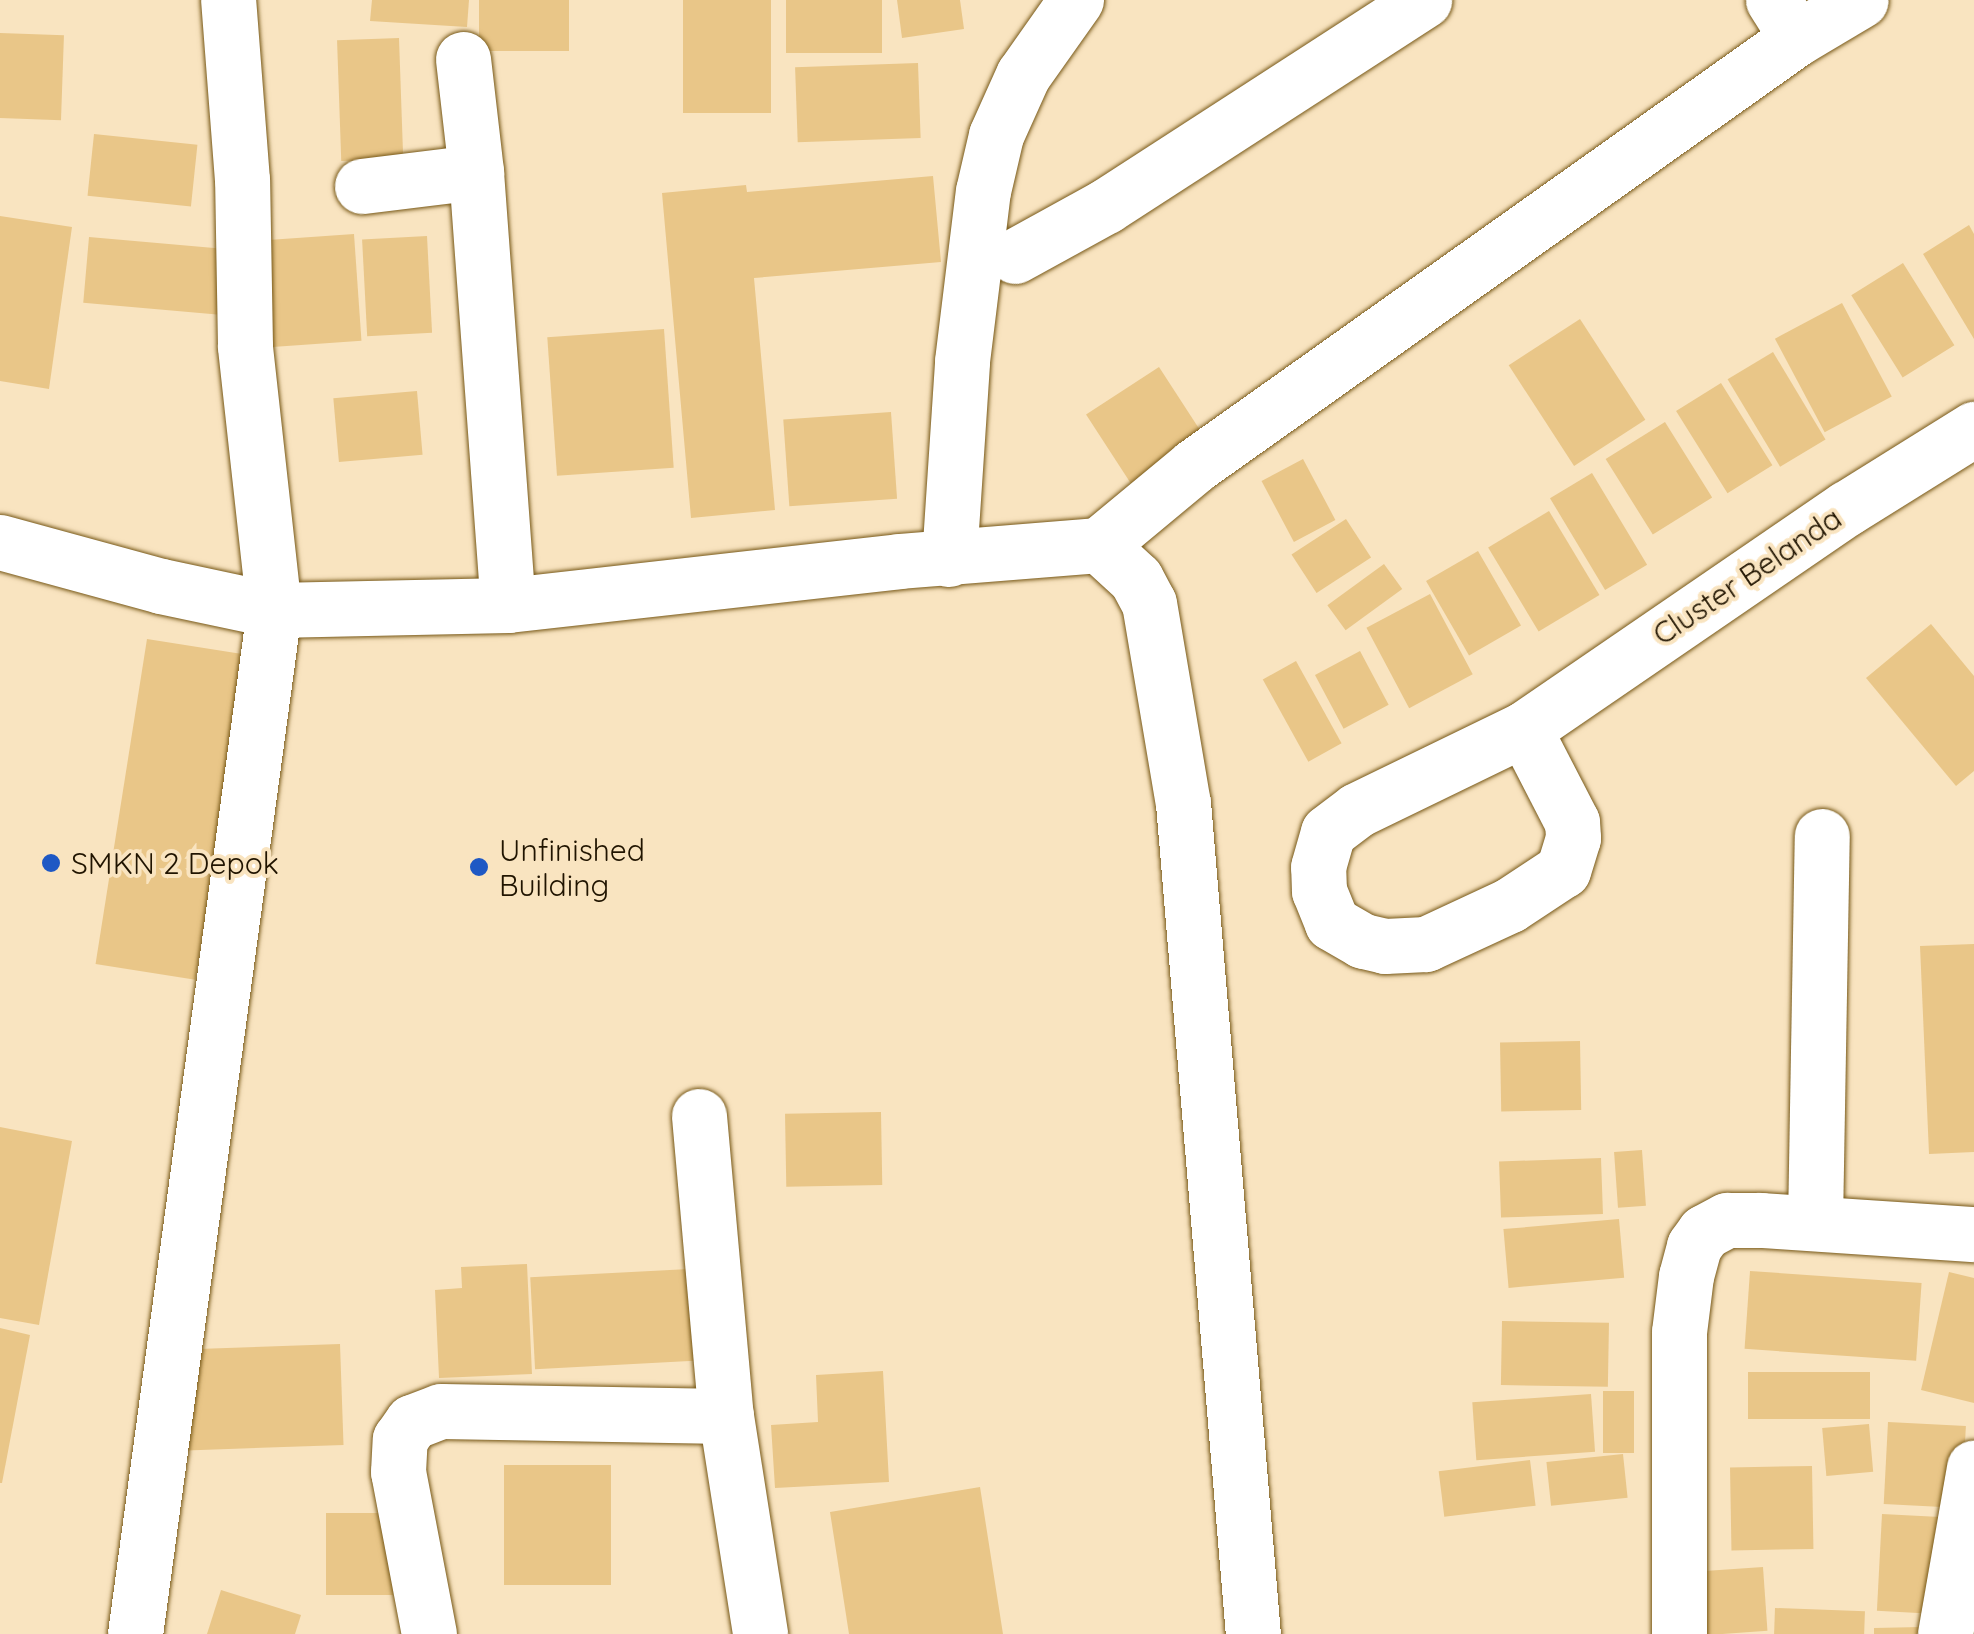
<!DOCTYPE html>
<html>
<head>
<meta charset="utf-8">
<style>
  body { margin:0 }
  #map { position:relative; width:1974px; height:1634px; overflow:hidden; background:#f9e4c0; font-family:Quicksand,sans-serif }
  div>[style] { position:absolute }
  .building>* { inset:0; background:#e9c688; transform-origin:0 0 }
  .roads { filter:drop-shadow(0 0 2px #775817) drop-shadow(0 0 2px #775817) }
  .street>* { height:55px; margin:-27.5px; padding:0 27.5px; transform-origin:27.5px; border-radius:27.5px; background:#fff }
  .dots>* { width:28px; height:28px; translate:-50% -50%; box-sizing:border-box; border:5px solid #f9e4c0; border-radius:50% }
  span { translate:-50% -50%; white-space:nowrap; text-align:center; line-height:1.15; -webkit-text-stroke:8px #f9e4c0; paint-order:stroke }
  .street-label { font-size:30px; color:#201400 }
  .poi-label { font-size:30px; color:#201400 }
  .left { translate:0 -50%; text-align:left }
</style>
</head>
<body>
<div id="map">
  <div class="building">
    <i style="clip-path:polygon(372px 0,469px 0,467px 27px,370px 21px)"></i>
    <i style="left:479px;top:0;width:90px;height:51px"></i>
    <i style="left:683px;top:0;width:88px;height:113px"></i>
    <i style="left:786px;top:0;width:96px;height:53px"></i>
    <i style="clip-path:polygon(897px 0,960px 0,964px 29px,902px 38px)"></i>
    <i style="left:0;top:33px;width:64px;height:85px;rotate:2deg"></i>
    <i style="left:399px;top:38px;width:121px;height:62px;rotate:88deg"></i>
    <i style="left:918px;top:63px;width:75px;height:123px;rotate:88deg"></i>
    <i style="left:94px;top:134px;width:104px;height:62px;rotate:6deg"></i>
    <i style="clip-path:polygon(933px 176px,941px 262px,754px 278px,775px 510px,691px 518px,662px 193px,746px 185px,747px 192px)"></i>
    <i style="clip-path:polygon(0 216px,72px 227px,49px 389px,0 381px)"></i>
    <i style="clip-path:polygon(1969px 225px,1974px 234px,1974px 339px,1923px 254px)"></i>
    <i style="left:354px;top:234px;width:107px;height:107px;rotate:86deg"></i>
    <i style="left:427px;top:236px;width:97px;height:65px;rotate:87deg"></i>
    <i style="left:89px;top:237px;width:137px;height:66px;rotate:5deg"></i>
    <i style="left:1903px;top:263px;width:97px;height:61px;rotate:58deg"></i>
    <i style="left:1842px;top:303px;width:106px;height:76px;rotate:62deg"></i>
    <i style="left:1580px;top:319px;width:120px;height:85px;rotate:57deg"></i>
    <i style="left:664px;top:329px;width:139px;height:117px;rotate:86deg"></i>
    <i style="left:1773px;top:352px;width:102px;height:53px;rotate:59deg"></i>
    <i style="left:1159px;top:367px;width:85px;height:87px;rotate:57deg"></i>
    <i style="left:1721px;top:383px;width:97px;height:53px;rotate:58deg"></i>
    <i style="left:417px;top:391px;width:64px;height:84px;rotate:85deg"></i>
    <i style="left:891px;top:412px;width:87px;height:108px;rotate:86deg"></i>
    <i style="left:1665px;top:422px;width:89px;height:70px;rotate:58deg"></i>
    <i style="left:1303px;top:459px;width:69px;height:47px;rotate:62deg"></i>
    <i style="left:1592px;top:473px;width:107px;height:49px;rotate:59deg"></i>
    <i style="left:1549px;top:511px;width:98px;height:71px;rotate:59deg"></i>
    <i style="left:1346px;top:519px;width:46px;height:65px;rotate:57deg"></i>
    <i style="left:1478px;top:551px;width:86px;height:60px;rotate:60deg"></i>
    <i style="left:1384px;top:564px;width:31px;height:70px;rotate:54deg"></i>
    <i style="left:1430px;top:594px;width:91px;height:72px;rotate:62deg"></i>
    <i style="clip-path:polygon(1931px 624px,1974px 676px,1974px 771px,1956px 786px,1866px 678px)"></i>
    <i style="left:147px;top:639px;width:101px;height:329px;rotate:9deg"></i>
    <i style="left:1360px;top:651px;width:61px;height:51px;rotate:62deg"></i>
    <i style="left:1296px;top:661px;width:94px;height:38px;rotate:61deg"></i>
    <i style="clip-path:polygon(1974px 944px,1974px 1152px,1929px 1154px,1920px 946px)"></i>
    <i style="left:1580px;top:1041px;width:69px;height:80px;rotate:89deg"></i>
    <i style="left:881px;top:1112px;width:73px;height:96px;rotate:89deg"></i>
    <i style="clip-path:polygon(0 1127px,72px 1141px,39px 1325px,0 1318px)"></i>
    <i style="left:1642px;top:1150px;width:56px;height:28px;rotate:86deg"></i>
    <i style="left:1601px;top:1158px;width:56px;height:102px;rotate:88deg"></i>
    <i style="left:1619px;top:1219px;width:59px;height:116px;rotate:85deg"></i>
    <i style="clip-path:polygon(527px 1264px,532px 1374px,439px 1378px,435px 1290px,462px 1288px,461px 1267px)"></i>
    <i style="left:708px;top:1268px;width:92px;height:178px;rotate:87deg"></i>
    <i style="left:1750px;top:1271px;width:172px;height:78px;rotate:4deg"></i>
    <i style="clip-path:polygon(1949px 1272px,1974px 1278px,1974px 1403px,1921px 1390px)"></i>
    <i style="left:1502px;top:1321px;width:107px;height:64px;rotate:1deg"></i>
    <i style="clip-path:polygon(0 1328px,30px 1335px,2px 1483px,0 1483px)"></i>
    <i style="left:340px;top:1344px;width:101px;height:164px;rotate:88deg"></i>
    <i style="clip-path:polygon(883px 1371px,889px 1482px,775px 1488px,771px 1425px,818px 1422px,816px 1375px)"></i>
    <i style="left:1748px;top:1372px;width:122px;height:47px"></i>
    <i style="left:1603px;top:1391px;width:31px;height:62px"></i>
    <i style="left:1591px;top:1394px;width:58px;height:119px;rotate:86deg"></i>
    <i style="left:1888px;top:1422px;width:78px;height:82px;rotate:3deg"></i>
    <i style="left:1869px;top:1424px;width:48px;height:47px;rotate:85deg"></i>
    <i style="left:1623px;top:1454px;width:44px;height:77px;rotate:84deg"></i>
    <i style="left:1530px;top:1460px;width:46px;height:92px;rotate:83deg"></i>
    <i style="left:611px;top:1465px;width:120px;height:107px;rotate:90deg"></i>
    <i style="left:1812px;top:1466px;width:83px;height:82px;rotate:89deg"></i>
    <i style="clip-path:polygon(980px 1487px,1003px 1634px,849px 1634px,830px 1512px)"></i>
    <i style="left:393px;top:1513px;width:82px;height:67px;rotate:90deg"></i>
    <i style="left:1882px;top:1514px;width:68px;height:97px;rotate:3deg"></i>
    <i style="left:1763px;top:1567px;width:64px;height:73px;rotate:86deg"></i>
    <i style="clip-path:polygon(221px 1590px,301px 1615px,295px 1634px,207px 1634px)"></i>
    <i style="left:1775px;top:1608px;width:90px;height:26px;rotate:2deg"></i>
    <i style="clip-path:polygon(1921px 1627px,1921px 1634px,1874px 1634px,1874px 1628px)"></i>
  </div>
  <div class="roads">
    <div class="street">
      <i style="left:1773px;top:0;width:45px;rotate:57.7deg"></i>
      <i style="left:463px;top:59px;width:114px;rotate:83.4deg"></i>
      <i style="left:476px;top:172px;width:434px;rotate:85.8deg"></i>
      <i style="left:362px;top:186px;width:115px;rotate:-7deg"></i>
      <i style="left:1015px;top:256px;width:104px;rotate:-28.8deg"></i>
      <i style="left:1106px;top:206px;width:379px;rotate:-32.9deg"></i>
      <i style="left:0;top:542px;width:167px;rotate:15.3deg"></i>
      <i style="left:161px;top:586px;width:116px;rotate:12deg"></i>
      <i style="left:274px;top:610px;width:234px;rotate:-1.2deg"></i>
      <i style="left:508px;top:605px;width:394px;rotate:-6.4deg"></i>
      <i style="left:900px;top:561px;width:200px;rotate:-4.6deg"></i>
      <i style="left:1099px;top:545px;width:124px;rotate:-39.7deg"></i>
      <i style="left:1194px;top:466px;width:739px;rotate:-35.37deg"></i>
      <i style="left:1797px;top:38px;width:74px;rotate:-30.7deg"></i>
      <i style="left:1099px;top:545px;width:50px;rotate:42.6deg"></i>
      <i style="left:1136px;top:579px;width:27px;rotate:62deg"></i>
      <i style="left:1149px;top:603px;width:203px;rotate:80.4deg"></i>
      <i style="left:1183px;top:803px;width:834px;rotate:85.19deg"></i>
      <i style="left:949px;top:559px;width:198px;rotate:-86.2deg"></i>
      <i style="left:962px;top:361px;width:171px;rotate:-83deg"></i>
      <i style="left:983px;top:191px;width:57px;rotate:-76.9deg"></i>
      <i style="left:996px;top:135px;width:66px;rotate:-65.8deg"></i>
      <i style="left:1023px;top:75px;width:92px;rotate:-54.8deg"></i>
      <i style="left:1524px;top:729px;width:105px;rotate:62.7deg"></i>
      <i style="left:1572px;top:822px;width:16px;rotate:86deg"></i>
      <i style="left:1573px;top:838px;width:34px;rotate:107deg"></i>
      <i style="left:1563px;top:870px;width:64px;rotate:146.6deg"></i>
      <i style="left:1510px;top:905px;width:93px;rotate:155.1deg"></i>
      <i style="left:1426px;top:944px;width:41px;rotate:177.2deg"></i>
      <i style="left:1385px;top:946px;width:23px;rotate:-167deg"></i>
      <i style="left:1363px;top:941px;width:36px;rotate:-150deg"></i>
      <i style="left:1332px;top:923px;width:35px;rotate:-112deg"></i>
      <i style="left:1319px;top:891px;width:24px;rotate:-92deg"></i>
      <i style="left:1318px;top:867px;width:36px;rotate:-74deg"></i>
      <i style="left:1328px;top:832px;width:36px;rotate:-37deg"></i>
      <i style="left:1357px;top:810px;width:186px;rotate:-25.9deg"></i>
      <i style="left:1524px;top:729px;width:391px;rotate:-34.4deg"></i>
      <i style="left:1847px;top:508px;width:150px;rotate:-31.9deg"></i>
      <i style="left:699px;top:1116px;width:301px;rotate:84.9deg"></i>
      <i style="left:726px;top:1416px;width:221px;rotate:81.1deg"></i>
      <i style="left:1815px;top:1223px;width:387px;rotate:-89deg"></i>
      <i style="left:135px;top:1634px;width:1033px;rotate:-82.27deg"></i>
      <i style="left:274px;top:610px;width:266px;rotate:-96.3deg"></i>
      <i style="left:245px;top:346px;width:166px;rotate:-91deg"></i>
      <i style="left:242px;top:180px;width:181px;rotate:-94.4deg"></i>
      <i style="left:429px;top:1634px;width:165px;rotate:-100.8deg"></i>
      <i style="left:398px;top:1472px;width:33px;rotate:-87deg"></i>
      <i style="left:400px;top:1439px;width:21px;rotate:-55deg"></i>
      <i style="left:412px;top:1422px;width:31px;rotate:-21deg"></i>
      <i style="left:441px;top:1411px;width:285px;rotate:1deg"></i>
      <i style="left:1679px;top:1634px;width:302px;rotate:-90deg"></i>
      <i style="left:1679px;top:1332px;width:56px;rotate:-82.9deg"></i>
      <i style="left:1686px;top:1276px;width:31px;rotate:-75deg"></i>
      <i style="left:1694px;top:1246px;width:17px;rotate:-54deg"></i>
      <i style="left:1704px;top:1232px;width:26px;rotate:-28deg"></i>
      <i style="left:1727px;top:1220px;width:34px"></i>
      <i style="left:1761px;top:1220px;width:213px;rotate:3.8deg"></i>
      <i style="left:1945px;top:1634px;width:169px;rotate:-80.1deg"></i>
    </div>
  </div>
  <div class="dots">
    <i style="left:51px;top:863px;background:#1e58c4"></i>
    <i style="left:479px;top:867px;background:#1e58c4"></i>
  </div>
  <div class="street-label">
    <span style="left:1747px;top:576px;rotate:-34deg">Cluster Belanda</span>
  </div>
  <div class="poi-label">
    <span class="left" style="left:499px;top:867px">Unfinished<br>Building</span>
    <span class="left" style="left:71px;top:863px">SMKN 2 Depok</span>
  </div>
</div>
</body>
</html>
